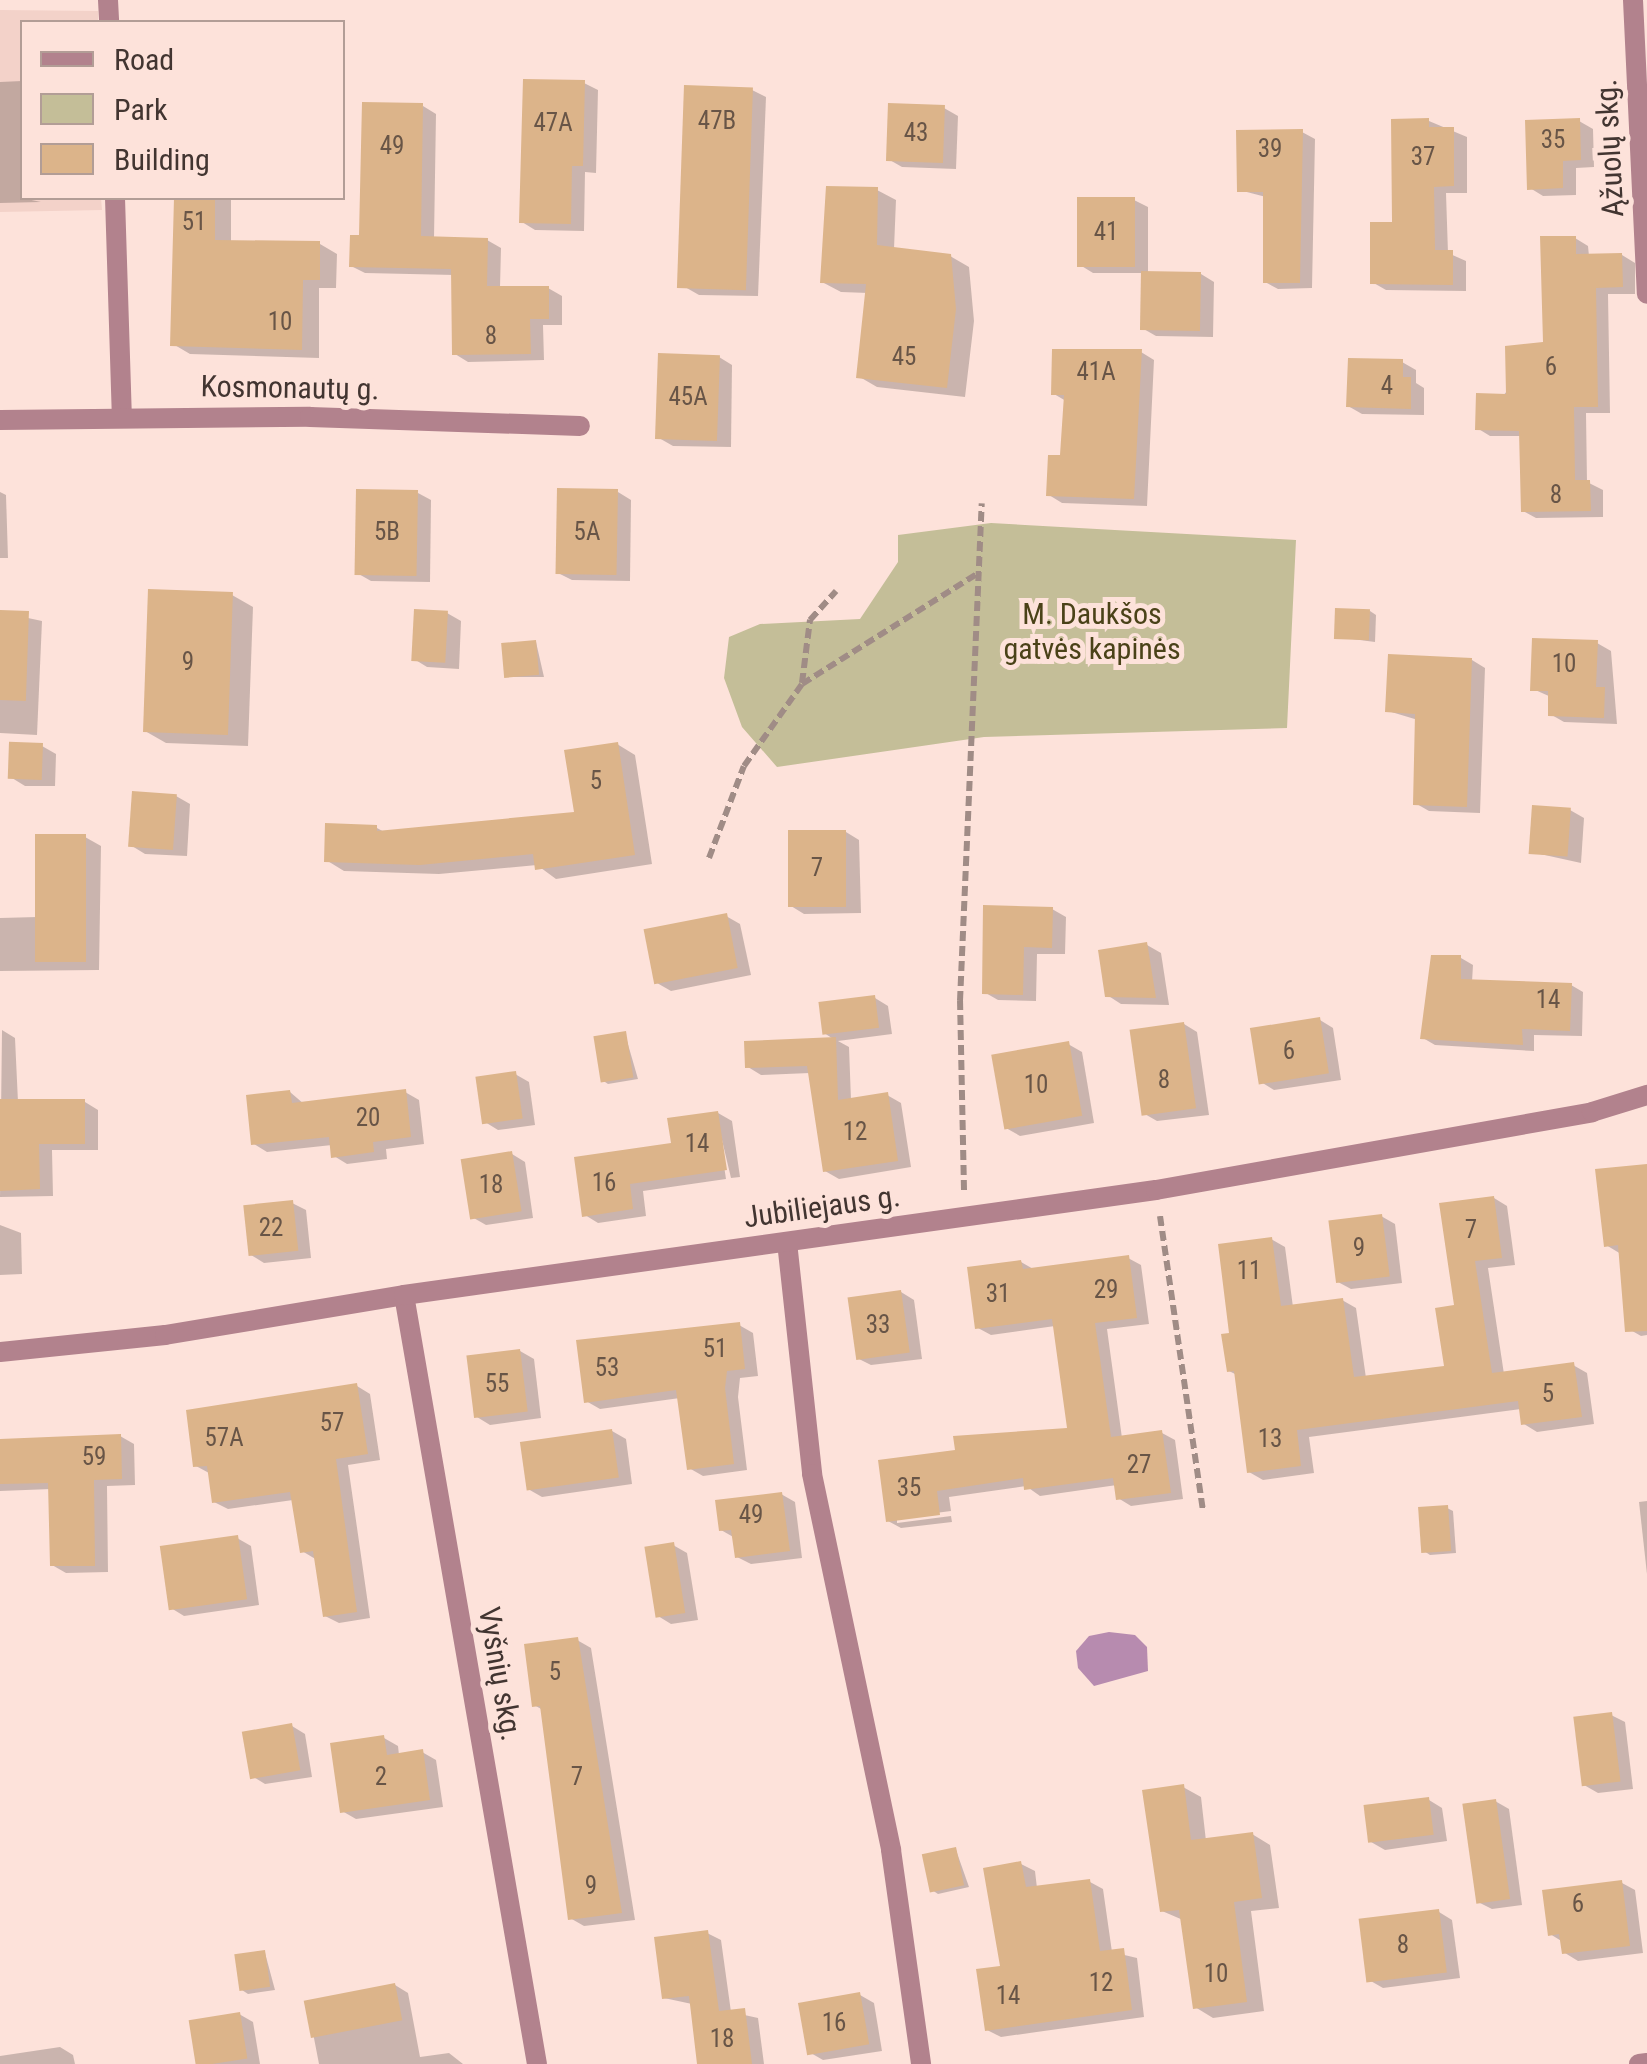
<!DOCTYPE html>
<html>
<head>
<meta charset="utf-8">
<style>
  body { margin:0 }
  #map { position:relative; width:1647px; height:2064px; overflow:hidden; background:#fde2da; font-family:"Roboto Condensed",sans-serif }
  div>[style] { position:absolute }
  .built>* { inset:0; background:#f3d2c9 }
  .green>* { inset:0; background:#c4be98 }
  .water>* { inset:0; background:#b78baf }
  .shadow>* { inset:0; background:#0003 }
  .building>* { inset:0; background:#dcb48a; transform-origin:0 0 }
  .path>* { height:6px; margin-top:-3px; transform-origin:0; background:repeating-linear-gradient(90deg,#a08c86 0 10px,transparent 0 15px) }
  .minor>* { height:20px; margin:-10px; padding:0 10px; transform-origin:10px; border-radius:10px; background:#b2828d }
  span { translate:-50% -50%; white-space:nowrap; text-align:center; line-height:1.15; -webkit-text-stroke:10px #fde2da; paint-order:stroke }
  .number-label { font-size:25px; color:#685547 }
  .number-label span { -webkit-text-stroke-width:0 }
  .street-label { font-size:30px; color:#423531 }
  .park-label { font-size:30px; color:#4a4218 }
  .legend { position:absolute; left:20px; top:20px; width:325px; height:180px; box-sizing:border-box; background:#fde2da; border:2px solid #b29d96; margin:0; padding:12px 18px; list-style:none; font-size:30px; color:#423531 }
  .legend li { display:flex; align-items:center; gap:20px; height:50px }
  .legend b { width:50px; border:2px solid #b29d96 }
</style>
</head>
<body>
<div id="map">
  <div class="built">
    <i style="clip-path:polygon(0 10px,98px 11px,98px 22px,22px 22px,22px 198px,101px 198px,102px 210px,0 212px)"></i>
  </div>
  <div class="green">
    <i style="clip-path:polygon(991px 523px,1296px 540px,1287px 728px,984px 737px,777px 767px,742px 727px,724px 678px,729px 637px,760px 624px,860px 619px,898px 562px,898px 535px)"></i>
  </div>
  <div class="water">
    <i style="clip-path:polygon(1109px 1632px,1135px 1635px,1147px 1647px,1148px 1671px,1094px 1686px,1078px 1668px,1076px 1651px,1089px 1636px)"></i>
  </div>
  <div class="shadow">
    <i style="clip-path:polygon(22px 81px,22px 198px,41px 202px,0 203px,0 82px)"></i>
    <i style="clip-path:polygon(584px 83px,598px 90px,596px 173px,585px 172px,584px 231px,535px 230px,522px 222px)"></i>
    <i style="clip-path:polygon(752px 90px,766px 97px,758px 296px,699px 295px,685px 287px)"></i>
    <i style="clip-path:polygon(423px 106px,436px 114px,434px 239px,487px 240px,501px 248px,500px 288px,548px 288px,562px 296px,562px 325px,543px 325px,544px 360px,468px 362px,455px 354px,454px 275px,365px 273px,351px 266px)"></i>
    <i style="clip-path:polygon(944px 108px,958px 116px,956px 169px,902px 167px,888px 159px)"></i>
    <i style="clip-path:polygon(1429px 121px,1467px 137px,1467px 193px,1446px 193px,1448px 253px,1466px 261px,1466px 291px,1386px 290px,1372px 282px)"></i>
    <i style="clip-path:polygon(1579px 121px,1593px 129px,1594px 167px,1576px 168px,1576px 195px,1543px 196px,1530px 188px)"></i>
    <i style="clip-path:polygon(1302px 132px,1315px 139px,1312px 288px,1278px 289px,1265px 282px,1266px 197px,1239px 190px)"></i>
    <i style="clip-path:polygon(877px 190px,896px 200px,894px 249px,950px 256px,969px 267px,974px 321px,965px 397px,877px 387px,858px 376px,868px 293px,841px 292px,822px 282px)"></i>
    <i style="clip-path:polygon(176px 198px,231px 198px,231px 243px,320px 244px,337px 254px,336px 288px,319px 288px,319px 358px,190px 354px,173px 344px)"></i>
    <i style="clip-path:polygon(1134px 200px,1148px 207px,1148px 274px,1201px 274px,1214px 282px,1213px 337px,1156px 336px,1142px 328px,1144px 273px,1093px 273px,1080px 265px)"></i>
    <i style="clip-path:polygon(1575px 238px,1588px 246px,1589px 256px,1622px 255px,1635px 263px,1635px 294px,1608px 294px,1610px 413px,1586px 413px,1587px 482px,1603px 490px,1603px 517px,1536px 518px,1523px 511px,1522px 436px,1490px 436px,1477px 428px,1545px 344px)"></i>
    <i style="clip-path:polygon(1141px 352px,1154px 360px,1147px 506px,1062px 503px,1049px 495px,1062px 458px,1066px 401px,1054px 394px)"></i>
    <i style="clip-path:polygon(719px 357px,732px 365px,731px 447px,673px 446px,659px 438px)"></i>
    <i style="clip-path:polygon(1402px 362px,1416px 370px,1416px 383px,1424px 388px,1424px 415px,1362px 414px,1348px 406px)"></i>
    <i style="clip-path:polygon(0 492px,6px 495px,8px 558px,0 558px)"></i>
    <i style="clip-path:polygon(618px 492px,631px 500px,630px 581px,572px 580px,558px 573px)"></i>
    <i style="clip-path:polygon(418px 493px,431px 500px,430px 582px,371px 581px,357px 573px)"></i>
    <i style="clip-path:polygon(232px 595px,253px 607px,248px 746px,166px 743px,145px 731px)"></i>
    <i style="clip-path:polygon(1370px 611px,1376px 615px,1375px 642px,1337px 637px)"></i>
    <i style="clip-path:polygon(0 612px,42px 621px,37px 735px,0 733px)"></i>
    <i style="clip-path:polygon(447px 613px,461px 621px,459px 669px,427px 667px,414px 659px)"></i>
    <i style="clip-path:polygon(536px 642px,544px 677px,506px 677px)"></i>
    <i style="clip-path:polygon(1597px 643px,1611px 651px,1617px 724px,1564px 722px,1550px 714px,1551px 697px,1533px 689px)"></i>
    <i style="clip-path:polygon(1472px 660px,1485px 668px,1480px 813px,1429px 811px,1415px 803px,1418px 720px,1388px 711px)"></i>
    <i style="clip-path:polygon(617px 744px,635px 755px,652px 864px,556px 879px,537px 865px,439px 874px,344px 871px,326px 860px,377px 828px,386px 833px,576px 814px)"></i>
    <i style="clip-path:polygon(42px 746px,56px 754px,55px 786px,25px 786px,12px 778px)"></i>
    <i style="clip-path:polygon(176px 796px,190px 804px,187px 856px,145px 854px,132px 846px)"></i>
    <i style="clip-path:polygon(1570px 810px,1584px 818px,1581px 863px,1531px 852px)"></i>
    <i style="clip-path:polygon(846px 832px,859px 840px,861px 913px,804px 914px,791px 906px)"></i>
    <i style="clip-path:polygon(85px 837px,101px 846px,99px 970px,0 971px,0 918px,37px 917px)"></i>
    <i style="clip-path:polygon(1052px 909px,1066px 917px,1065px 954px,1037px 954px,1036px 1001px,998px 1000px,984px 992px)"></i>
    <i style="clip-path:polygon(726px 916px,740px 924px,751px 975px,671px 991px,657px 983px)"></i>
    <i style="clip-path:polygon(1147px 945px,1161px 953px,1169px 1005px,1121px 1004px,1107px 995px)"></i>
    <i style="clip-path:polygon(1461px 958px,1473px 965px,1472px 982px,1571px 985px,1583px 992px,1582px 1036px,1534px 1035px,1534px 1051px,1435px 1045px,1423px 1038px)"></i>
    <i style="clip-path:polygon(875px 998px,888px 1006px,892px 1034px,838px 1041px,849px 1047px,851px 1100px,887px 1095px,901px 1103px,911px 1167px,839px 1179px,825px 1171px,810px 1073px,761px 1075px,748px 1067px,835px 1040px,824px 1033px)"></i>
    <i style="clip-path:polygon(1320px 1020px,1333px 1028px,1341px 1080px,1274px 1090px,1261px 1082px)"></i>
    <i style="clip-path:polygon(1184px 1024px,1197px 1032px,1209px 1115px,1157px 1121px,1143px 1113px)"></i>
    <i style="clip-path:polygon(2px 1030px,15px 1038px,18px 1102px,85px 1102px,98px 1110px,98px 1150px,52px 1150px,53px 1196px,0 1197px)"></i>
    <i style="clip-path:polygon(625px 1034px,638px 1079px,608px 1084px,602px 1080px)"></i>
    <i style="clip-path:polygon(1068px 1044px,1082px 1052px,1094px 1123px,1020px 1136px,1006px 1128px)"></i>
    <i style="clip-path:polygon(515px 1074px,529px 1082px,535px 1125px,498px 1130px,485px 1122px)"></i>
    <i style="clip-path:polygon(290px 1092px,304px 1104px,405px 1092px,419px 1100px,424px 1144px,386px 1149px,387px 1159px,347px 1164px,334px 1156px,332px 1145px,267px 1152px,254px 1144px)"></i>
    <i style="clip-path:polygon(718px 1113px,732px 1121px,740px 1177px,731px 1178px,717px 1119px,726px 1179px,643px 1191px,646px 1216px,598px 1223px,585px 1215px)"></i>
    <i style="clip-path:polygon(512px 1154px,525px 1162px,533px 1218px,486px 1225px,472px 1217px)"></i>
    <i style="clip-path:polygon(1647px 1169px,1647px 1335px,1641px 1336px,1627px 1328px,1621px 1254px,1606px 1245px)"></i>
    <i style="clip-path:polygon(1494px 1198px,1507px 1206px,1515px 1265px,1488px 1268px,1504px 1374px,1573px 1365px,1587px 1373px,1594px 1424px,1537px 1432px,1524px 1424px,1521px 1409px,1309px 1437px,1314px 1473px,1263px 1480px,1249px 1472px,1237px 1375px,1229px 1371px,1232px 1335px,1271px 1239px,1285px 1247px,1293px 1307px,1342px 1300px,1356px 1308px,1366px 1378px,1446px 1368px,1456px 1307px)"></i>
    <i style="clip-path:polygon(292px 1203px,306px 1210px,311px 1258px,264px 1263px,251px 1255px)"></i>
    <i style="clip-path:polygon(1381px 1216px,1395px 1224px,1402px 1283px,1351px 1289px,1338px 1282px)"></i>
    <i style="clip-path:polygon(0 1225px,21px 1233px,22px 1274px,0 1275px)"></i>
    <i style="clip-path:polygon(1128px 1258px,1141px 1265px,1149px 1324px,1107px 1329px,1122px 1438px,1162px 1433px,1175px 1440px,1183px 1499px,1131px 1506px,1118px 1498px,1117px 1485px,1040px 1496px,1026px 1486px,949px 1497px,951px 1511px,897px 1518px,897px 1523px,951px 1516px,952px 1522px,901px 1528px,888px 1521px,958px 1452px,1070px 1430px,1055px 1326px,991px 1335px,978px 1328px,1021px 1262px,1035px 1270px)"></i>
    <i style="clip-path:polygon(901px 1292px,914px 1300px,922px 1359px,871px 1365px,857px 1358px)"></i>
    <i style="clip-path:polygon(739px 1325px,753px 1333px,758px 1376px,740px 1378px,738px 1397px,747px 1470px,703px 1476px,689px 1468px,680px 1398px,600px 1409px,586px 1401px)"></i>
    <i style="clip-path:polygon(520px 1351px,534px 1359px,541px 1418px,490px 1425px,477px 1417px)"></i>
    <i style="clip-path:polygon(357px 1386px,370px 1394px,380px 1460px,348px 1465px,370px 1618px,339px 1623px,325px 1616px,317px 1560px,302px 1551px,293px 1500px,228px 1509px,214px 1502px,209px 1473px,196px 1466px)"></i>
    <i style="clip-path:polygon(612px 1431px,626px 1439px,632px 1484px,542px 1497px,528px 1489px)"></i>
    <i style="clip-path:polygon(120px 1436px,134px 1444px,135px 1485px,107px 1486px,108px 1572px,66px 1573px,52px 1565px,51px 1489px,0 1491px,0 1441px)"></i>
    <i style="clip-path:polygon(781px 1494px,795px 1502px,802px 1558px,751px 1564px,737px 1557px,735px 1538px,721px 1530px)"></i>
    <i style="clip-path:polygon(1647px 1501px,1647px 1574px,1639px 1502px)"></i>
    <i style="clip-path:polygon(1447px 1508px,1453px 1511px,1456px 1553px,1430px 1555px,1424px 1551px)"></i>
    <i style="clip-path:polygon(237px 1538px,251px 1546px,259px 1605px,184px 1616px,171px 1608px)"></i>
    <i style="clip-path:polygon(673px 1545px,687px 1553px,698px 1620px,671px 1624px,658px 1616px)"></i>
    <i style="clip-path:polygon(577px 1640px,591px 1648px,635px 1920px,584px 1926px,570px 1918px,543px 1710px,534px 1705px)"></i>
    <i style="clip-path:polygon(1611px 1715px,1625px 1722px,1633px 1789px,1598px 1793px,1584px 1785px)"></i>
    <i style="clip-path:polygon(292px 1726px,305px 1734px,312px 1777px,265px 1784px,252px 1776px)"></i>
    <i style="clip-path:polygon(384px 1738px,398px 1746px,399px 1755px,422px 1752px,436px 1760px,443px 1807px,356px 1819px,342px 1811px)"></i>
    <i style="clip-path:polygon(1183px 1787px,1201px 1797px,1206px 1841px,1252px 1834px,1270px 1845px,1279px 1908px,1251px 1911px,1264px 2011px,1213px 2018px,1195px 2007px,1183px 1920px,1162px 1911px)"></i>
    <i style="clip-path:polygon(1429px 1800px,1442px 1808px,1447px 1841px,1385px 1850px,1371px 1842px)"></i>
    <i style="clip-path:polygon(1495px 1801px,1509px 1809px,1522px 1905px,1492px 1909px,1478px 1902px)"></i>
    <i style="clip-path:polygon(956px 1850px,969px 1887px,938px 1894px,932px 1890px)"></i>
    <i style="clip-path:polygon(1021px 1864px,1035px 1871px,1037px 1888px,1090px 1882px,1103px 1889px,1112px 1952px,1137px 1958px,1144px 2017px,1001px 2037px,987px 2030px)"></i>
    <i style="clip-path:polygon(1622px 1883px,1635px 1890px,1643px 1953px,1578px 1961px,1565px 1953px,1563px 1942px,1550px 1934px)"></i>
    <i style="clip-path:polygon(1439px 1912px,1452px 1920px,1460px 1978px,1383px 1988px,1369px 1980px)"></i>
    <i style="clip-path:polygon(707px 1933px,721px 1940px,731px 2012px,758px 2018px,764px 2064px,700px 2064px,692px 2004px,664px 1998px)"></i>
    <i style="clip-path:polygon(265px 1953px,275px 1990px,248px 1994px,242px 1990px)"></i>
    <i style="clip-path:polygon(395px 1985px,408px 1993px,420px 2057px,449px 2053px,463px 2064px,319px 2064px,307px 2002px)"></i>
    <i style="clip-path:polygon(860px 1995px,874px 2003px,882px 2051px,823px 2060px,809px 2052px)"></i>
    <i style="clip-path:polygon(239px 2014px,253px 2022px,260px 2064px,200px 2064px,192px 2022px)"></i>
    <i style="clip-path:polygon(60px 2047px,73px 2055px,75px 2064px,0 2064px,0 2056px)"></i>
  </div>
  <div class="building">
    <i style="clip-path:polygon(523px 79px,585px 80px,583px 166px,572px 166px,571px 224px,519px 223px)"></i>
    <i style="left:684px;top:85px;width:69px;height:203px;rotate:2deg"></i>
    <i style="clip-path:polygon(362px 102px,423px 103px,421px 236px,488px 238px,487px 286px,549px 286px,549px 319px,530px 319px,531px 354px,452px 355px,451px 269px,349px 267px,350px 235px,359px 235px)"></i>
    <i style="left:888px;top:103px;width:57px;height:58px;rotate:2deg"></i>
    <i style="clip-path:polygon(1429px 118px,1429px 127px,1454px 127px,1454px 186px,1434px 187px,1435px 250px,1453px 250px,1453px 285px,1370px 284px,1370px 222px,1392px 222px,1391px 119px)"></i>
    <i style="clip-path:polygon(1580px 118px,1581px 160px,1563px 161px,1563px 188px,1527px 190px,1525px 120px)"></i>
    <i style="clip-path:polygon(1303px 129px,1300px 283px,1263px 283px,1263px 192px,1237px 192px,1236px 130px)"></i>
    <i style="clip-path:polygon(826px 186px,878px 187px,877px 245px,951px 254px,956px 309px,947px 388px,856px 378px,866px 284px,820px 283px)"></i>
    <i style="left:1077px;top:197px;width:58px;height:70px"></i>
    <i style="clip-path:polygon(174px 198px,215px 198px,215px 240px,320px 241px,320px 280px,303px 280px,302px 350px,170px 346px)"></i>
    <i style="clip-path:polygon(1540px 236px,1576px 236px,1576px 254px,1622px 253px,1623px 287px,1596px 288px,1598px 407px,1574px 407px,1575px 480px,1590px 480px,1591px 511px,1521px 512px,1519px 431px,1475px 430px,1476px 393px,1506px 394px,1505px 346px,1543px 342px)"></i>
    <i style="left:1141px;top:271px;width:60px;height:59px;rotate:1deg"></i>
    <i style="clip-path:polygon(1052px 349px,1142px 349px,1134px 499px,1046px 496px,1048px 455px,1060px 455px,1064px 395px,1051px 395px)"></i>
    <i style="left:658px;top:353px;width:62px;height:86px;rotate:2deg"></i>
    <i style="clip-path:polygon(1348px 358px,1403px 359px,1403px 377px,1411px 377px,1411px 409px,1346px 407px)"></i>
    <i style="left:557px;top:488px;width:61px;height:86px;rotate:1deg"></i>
    <i style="left:356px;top:489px;width:62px;height:86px;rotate:1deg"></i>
    <i style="left:148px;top:589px;width:85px;height:143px;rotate:2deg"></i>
    <i style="left:1335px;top:608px;width:35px;height:31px;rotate:2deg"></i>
    <i style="left:414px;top:609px;width:34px;height:52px;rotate:3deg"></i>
    <i style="left:0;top:610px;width:29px;height:90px;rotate:2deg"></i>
    <i style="clip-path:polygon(1532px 638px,1598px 640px,1596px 687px,1605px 687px,1604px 718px,1548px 716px,1548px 691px,1530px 691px)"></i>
    <i style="left:536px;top:640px;width:35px;height:35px;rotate:85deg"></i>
    <i style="clip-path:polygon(1388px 654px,1472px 658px,1467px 807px,1413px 805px,1415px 714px,1385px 712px)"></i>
    <i style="clip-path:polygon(618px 742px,635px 855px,535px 870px,533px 854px,420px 865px,324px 862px,325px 823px,377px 825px,377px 831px,574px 812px,564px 750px)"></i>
    <i style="left:43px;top:743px;width:37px;height:34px;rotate:92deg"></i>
    <i style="left:132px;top:791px;width:45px;height:56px;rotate:4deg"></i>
    <i style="left:1532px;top:805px;width:39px;height:49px;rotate:4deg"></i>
    <i style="left:788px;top:830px;width:58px;height:77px"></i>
    <i style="left:35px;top:834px;width:51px;height:128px"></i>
    <i style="clip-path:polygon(983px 905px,1053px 907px,1052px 948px,1024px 947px,1023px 995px,982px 994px)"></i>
    <i style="left:727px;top:913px;width:56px;height:85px;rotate:79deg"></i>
    <i style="clip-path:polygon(1147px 942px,1156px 998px,1105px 997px,1098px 950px)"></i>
    <i style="clip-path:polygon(1431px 955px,1461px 955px,1461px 979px,1572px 983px,1570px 1031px,1522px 1029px,1523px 1045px,1420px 1039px)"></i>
    <i style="left:875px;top:995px;width:33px;height:57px;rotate:83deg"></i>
    <i style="left:1320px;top:1017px;width:57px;height:71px;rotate:81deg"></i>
    <i style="left:1184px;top:1022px;width:87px;height:55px;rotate:82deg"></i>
    <i style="left:626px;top:1031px;width:47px;height:33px;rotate:81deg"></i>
    <i style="clip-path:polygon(836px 1037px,838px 1100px,888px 1092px,898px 1161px,823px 1172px,807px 1066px,745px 1068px,744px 1041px)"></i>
    <i style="left:1069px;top:1041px;width:76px;height:79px;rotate:80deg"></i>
    <i style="left:516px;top:1071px;width:48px;height:41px;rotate:82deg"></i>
    <i style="clip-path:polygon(406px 1089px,411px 1137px,373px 1142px,374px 1152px,331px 1158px,329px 1137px,251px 1145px,246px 1095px,290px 1090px,292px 1103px)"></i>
    <i style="clip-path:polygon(0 1099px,85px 1099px,85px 1144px,39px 1144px,40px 1189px,0 1191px)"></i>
    <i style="clip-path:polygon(718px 1111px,727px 1170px,630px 1184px,633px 1209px,582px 1217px,574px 1157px,671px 1143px,667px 1118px)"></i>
    <i style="left:512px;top:1151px;width:61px;height:52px;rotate:81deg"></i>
    <i style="clip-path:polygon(1647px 1164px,1647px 1331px,1625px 1332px,1618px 1245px,1604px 1247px,1595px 1169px)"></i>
    <i style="clip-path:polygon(1494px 1196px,1502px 1258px,1475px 1261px,1492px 1373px,1574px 1362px,1582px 1417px,1521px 1425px,1518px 1401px,1297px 1430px,1301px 1466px,1247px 1473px,1234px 1371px,1227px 1372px,1221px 1334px,1229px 1333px,1218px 1244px,1272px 1237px,1281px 1306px,1343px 1298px,1354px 1377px,1444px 1366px,1435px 1308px,1454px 1305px,1439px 1203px)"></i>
    <i style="left:293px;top:1200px;width:51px;height:50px;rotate:84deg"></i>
    <i style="left:1382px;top:1214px;width:63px;height:54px;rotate:83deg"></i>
    <i style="clip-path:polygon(1129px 1255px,1137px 1318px,1095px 1323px,1111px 1437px,1162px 1430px,1171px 1493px,1116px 1500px,1113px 1478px,1024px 1490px,1023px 1478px,937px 1491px,940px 1515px,886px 1522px,878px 1460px,955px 1450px,953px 1436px,1067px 1428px,1052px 1319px,975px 1329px,967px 1267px,1021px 1260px,1023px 1269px)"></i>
    <i style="left:901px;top:1290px;width:63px;height:54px;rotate:82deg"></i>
    <i style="clip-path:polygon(740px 1322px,745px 1369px,727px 1371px,725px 1388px,734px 1464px,687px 1470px,676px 1390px,584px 1403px,576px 1340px)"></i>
    <i style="left:520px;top:1349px;width:63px;height:54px;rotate:83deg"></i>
    <i style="clip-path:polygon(357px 1383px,368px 1454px,336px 1459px,357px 1612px,323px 1617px,313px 1551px,300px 1553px,290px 1492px,212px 1503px,207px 1466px,193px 1467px,186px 1410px)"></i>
    <i style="left:612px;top:1429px;width:49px;height:93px;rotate:82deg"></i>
    <i style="clip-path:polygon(121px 1434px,122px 1479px,94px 1480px,95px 1566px,50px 1566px,48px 1483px,0 1484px,0 1439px)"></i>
    <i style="clip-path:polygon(782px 1492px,790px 1551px,735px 1558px,731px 1530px,719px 1531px,715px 1500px)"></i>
    <i style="left:1448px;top:1505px;width:46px;height:30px;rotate:86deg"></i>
    <i style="left:238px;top:1535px;width:65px;height:79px;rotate:82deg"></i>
    <i style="left:674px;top:1542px;width:72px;height:30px;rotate:81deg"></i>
    <i style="clip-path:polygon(578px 1637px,622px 1913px,568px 1920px,540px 1706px,532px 1707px,524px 1644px)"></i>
    <i style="left:1612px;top:1712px;width:70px;height:39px;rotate:83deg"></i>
    <i style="left:292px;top:1723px;width:48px;height:51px;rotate:80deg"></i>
    <i style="clip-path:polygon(384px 1735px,387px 1755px,423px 1749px,430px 1800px,340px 1813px,330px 1743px)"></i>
    <i style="clip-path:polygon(1184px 1784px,1191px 1840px,1253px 1832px,1262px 1898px,1234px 1902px,1247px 2002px,1193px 2009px,1179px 1910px,1160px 1912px,1142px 1790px)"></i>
    <i style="left:1429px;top:1797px;width:38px;height:66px;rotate:83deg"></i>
    <i style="left:1496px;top:1799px;width:101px;height:34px;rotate:82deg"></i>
    <i style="left:956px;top:1847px;width:39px;height:35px;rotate:78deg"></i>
    <i style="clip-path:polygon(1021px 1861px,1026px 1887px,1090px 1879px,1100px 1951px,1124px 1948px,1132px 2010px,985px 2031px,976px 1969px,1000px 1966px,983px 1868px)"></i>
    <i style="clip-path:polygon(1622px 1880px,1630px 1946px,1562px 1954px,1559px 1934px,1548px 1936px,1542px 1890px)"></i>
    <i style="left:1439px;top:1909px;width:64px;height:81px;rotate:83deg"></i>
    <i style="clip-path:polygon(708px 1930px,719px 2011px,745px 2008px,752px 2064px,697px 2064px,689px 1996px,662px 1999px,654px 1937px)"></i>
    <i style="left:265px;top:1950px;width:37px;height:31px;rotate:82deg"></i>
    <i style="left:395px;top:1983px;width:38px;height:93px;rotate:79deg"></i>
    <i style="left:860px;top:1992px;width:53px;height:63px;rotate:80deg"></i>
    <i style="left:240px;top:2012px;width:47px;height:52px;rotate:81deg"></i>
  </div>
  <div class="path">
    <i style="left:802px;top:683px;width:64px;rotate:-82.8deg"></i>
    <i style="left:810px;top:620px;width:39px;rotate:-48deg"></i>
    <i style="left:709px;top:858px;width:98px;rotate:-69.2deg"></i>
    <i style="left:744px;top:766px;width:100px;rotate:-54.7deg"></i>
    <i style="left:802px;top:684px;width:207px;rotate:-32.2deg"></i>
    <i style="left:964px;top:1190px;width:189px;rotate:-91.2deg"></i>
    <i style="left:960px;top:1001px;width:498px;rotate:-87.5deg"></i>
    <i style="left:1160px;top:1216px;width:297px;rotate:81.7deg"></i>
  </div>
  <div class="minor">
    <i style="left:108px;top:0;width:22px;rotate:87deg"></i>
    <i style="left:1633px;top:0;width:294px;rotate:87.3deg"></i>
    <i style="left:115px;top:198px;width:219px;rotate:88.2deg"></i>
    <i style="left:0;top:420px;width:310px;rotate:-0.6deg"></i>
    <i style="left:310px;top:417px;width:270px;rotate:1.9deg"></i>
    <i style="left:787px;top:1242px;width:233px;rotate:83.8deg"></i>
    <i style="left:812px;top:1474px;width:384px;rotate:78.1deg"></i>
    <i style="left:891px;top:1850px;width:216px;rotate:82deg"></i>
    <i style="left:404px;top:1295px;width:780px;rotate:80.19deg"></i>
    <i style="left:0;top:1352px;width:166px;rotate:-5.9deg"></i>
    <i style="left:165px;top:1335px;width:242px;rotate:-9.5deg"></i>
    <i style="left:404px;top:1295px;width:759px;rotate:-7.95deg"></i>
    <i style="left:1156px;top:1190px;width:443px;rotate:-10.1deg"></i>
    <i style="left:1592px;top:1112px;width:58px;rotate:-17.2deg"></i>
    <i style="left:1639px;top:2064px;width:8px;rotate:-7deg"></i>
  </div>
  <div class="number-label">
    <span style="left:717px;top:121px">47B</span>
    <span style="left:553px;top:123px">47A</span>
    <span style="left:916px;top:133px">43</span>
    <span style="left:1553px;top:140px">35</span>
    <span style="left:392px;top:146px">49</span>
    <span style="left:1270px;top:149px">39</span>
    <span style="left:1423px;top:157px">37</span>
    <span style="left:194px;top:222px">51</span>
    <span style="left:1106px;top:232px">41</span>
    <span style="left:280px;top:322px">10</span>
    <span style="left:491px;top:336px">8</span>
    <span style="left:904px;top:357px">45</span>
    <span style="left:1551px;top:367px">6</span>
    <span style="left:1096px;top:372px">41A</span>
    <span style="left:1387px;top:386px">4</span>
    <span style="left:688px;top:397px">45A</span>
    <span style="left:1556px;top:495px">8</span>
    <span style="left:387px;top:532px">5B</span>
    <span style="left:587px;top:532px">5A</span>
    <span style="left:188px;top:662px">9</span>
    <span style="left:1564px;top:664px">10</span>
    <span style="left:596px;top:781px">5</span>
    <span style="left:817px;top:868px">7</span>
    <span style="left:1548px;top:1000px">14</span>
    <span style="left:1289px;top:1051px">6</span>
    <span style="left:1164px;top:1080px">8</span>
    <span style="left:1036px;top:1085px">10</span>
    <span style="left:368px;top:1118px">20</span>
    <span style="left:855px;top:1132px">12</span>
    <span style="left:697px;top:1144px">14</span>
    <span style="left:604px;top:1183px">16</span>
    <span style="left:491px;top:1185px">18</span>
    <span style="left:271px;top:1228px">22</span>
    <span style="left:1471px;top:1230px">7</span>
    <span style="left:1359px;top:1248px">9</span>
    <span style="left:1249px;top:1271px">11</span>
    <span style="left:1106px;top:1290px">29</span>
    <span style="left:998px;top:1294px">31</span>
    <span style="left:878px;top:1325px">33</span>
    <span style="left:715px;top:1349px">51</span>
    <span style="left:607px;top:1368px">53</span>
    <span style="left:497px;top:1384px">55</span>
    <span style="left:1548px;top:1394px">5</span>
    <span style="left:332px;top:1423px">57</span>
    <span style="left:224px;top:1438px">57A</span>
    <span style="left:1270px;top:1439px">13</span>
    <span style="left:94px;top:1457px">59</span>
    <span style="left:1139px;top:1465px">27</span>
    <span style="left:909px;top:1488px">35</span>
    <span style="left:751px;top:1515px">49</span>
    <span style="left:555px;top:1672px">5</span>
    <span style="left:381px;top:1777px">2</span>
    <span style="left:577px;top:1777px">7</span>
    <span style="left:591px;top:1886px">9</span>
    <span style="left:1578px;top:1904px">6</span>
    <span style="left:1403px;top:1945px">8</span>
    <span style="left:1216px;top:1974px">10</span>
    <span style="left:1101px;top:1983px">12</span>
    <span style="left:1008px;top:1996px">14</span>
    <span style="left:834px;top:2023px">16</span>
    <span style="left:722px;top:2039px">18</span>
  </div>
  <div class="street-label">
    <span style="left:1610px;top:148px;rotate:-93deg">Ąžuolų skg.</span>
    <span style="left:290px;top:388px;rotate:1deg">Kosmonautų g.</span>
    <span style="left:822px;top:1207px;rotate:-8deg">Jubiliejaus g.</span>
    <span style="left:500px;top:1674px;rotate:80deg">Vyšnių skg.</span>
  </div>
  <div class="park-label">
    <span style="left:1092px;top:631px">M. Daukšos<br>gatvės kapinės</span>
  </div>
  <ul class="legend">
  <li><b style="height:12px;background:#b2828d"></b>Road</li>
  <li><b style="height:28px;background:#c4be98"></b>Park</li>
  <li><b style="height:28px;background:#dcb48a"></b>Building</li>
  </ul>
</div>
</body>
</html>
